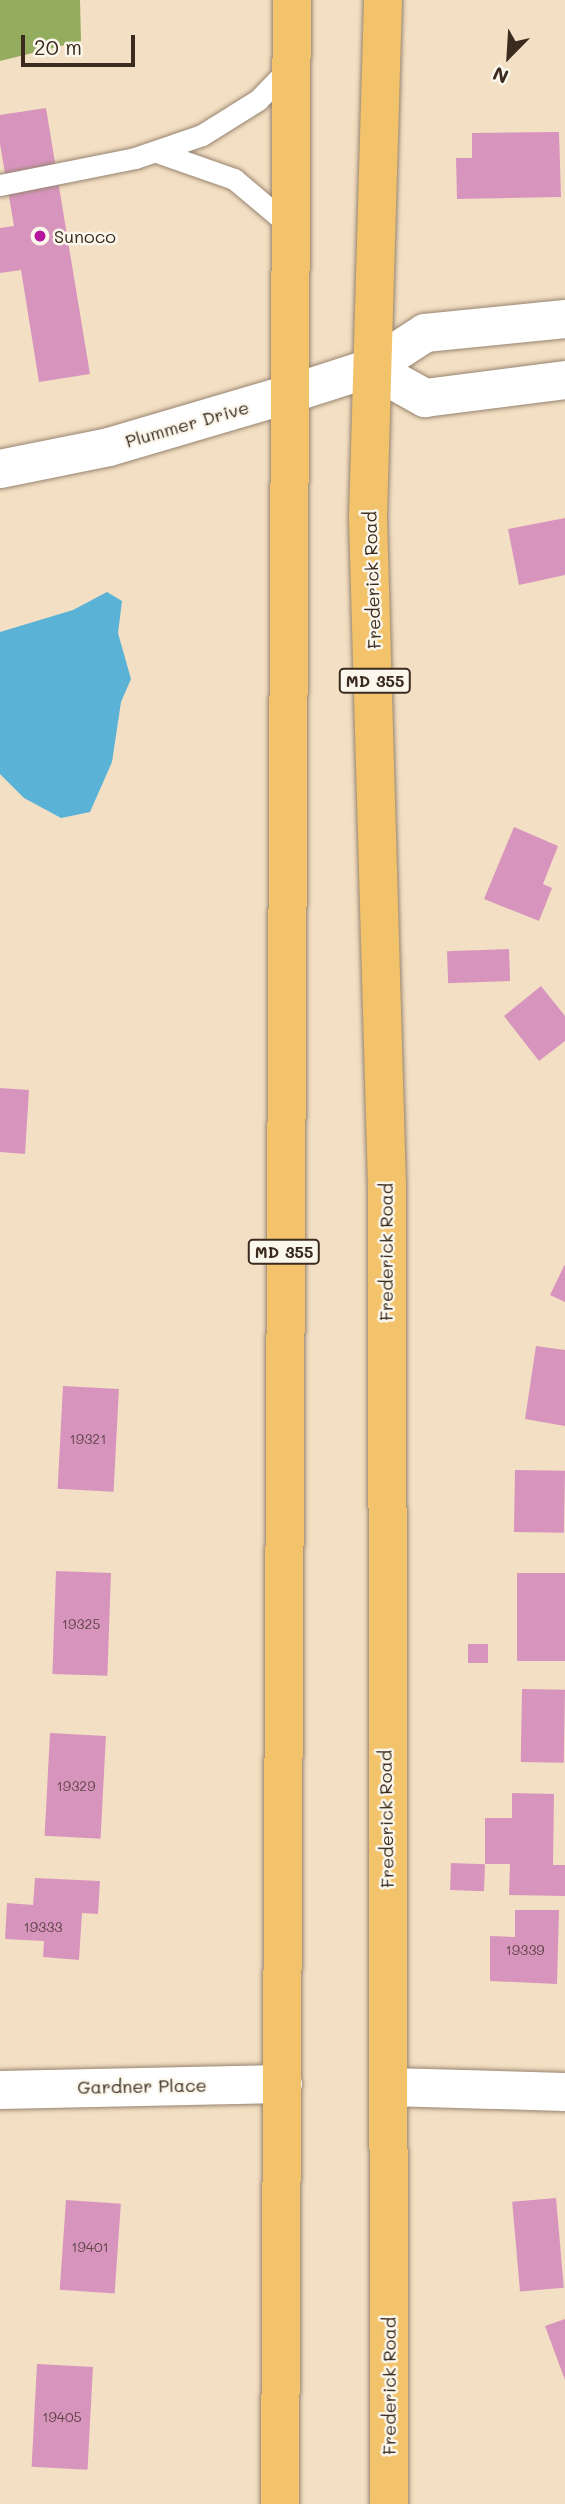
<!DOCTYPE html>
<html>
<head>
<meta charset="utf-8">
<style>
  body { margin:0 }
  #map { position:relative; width:565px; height:2504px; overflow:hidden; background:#f3dfc3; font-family:Mali,sans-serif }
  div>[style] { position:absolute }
  .forest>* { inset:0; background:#94ac5e }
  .water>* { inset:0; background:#5ab2d7 }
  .building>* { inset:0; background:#d795be; transform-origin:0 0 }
  .roads { filter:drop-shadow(0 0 2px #978470) drop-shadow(0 0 2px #978470) }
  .lane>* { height:21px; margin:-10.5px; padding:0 10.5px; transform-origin:10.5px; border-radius:10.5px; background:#fff }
  .street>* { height:38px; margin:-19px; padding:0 19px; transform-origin:19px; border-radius:19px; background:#fff }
  .primary>* { height:38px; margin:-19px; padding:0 19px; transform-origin:19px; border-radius:19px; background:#f2c36a }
  .dots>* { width:19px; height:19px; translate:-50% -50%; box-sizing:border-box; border:4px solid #fbf7ec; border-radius:50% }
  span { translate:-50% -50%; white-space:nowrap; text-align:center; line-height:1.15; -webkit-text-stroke:5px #fbf7ec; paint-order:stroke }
  .number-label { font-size:14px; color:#624546 }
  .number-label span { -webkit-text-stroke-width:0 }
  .shield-label span { padding:2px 5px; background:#fbf7ec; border:2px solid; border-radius:5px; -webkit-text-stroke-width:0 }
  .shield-label { font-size:16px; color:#3b2a1e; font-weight:700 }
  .poi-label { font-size:18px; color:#3b2a1e }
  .left { translate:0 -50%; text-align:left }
  .street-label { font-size:18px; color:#3b2a1e }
  .north { position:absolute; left:474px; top:21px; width:70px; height:70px; -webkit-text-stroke:5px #fbf7ec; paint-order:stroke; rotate:204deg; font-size:19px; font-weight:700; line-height:28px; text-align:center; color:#3b2a1e }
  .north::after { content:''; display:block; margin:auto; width:24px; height:32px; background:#3b2a1e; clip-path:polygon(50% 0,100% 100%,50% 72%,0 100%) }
  .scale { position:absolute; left:21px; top:35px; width:114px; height:32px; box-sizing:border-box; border:4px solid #3b2a1e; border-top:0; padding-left:9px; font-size:21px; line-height:24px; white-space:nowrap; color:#3b2a1e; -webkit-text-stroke:5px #fbf7ec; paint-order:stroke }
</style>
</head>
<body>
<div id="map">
  <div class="forest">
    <i style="clip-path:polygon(0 0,80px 0,81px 41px,0 61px)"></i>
  </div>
  <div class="water">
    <i style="clip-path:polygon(107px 592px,122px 601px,118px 633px,131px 679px,121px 702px,112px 762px,90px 812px,61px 818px,24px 798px,0 774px,0 632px,73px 610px)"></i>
  </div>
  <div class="building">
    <i style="clip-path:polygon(46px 108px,90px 374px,39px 382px,21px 270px,0 273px,0 228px,14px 226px,0 144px,0 115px)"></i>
    <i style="clip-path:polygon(559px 132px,561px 197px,457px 199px,456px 158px,472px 158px,472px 133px)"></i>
    <i style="clip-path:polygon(565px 518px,565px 575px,519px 585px,508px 529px)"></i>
    <i style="clip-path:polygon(514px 827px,558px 846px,543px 884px,552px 888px,539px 921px,484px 899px)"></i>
    <i style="left:509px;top:949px;width:32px;height:62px;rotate:88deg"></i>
    <i style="clip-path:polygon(541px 986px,565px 1016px,565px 1041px,539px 1061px,504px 1016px)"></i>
    <i style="clip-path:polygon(0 1088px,29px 1090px,25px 1154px,0 1152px)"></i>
    <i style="clip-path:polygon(565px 1264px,565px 1302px,550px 1295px)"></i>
    <i style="clip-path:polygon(536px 1346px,565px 1350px,565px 1426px,525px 1419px)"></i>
    <i style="left:63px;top:1386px;width:56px;height:103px;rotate:3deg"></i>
    <i style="left:515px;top:1470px;width:50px;height:62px;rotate:1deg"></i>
    <i style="left:56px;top:1571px;width:55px;height:103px;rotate:2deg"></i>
    <i style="left:517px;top:1573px;width:48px;height:88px"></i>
    <i style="left:468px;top:1644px;width:20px;height:19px"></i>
    <i style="left:522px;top:1689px;width:43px;height:73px;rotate:1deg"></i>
    <i style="left:50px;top:1733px;width:56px;height:103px;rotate:3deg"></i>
    <i style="clip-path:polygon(512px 1793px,554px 1794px,553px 1865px,565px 1865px,565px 1896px,509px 1895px,510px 1864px,485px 1864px,485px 1818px,512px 1818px)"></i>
    <i style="left:451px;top:1863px;width:34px;height:27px;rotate:2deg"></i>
    <i style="clip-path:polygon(35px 1878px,100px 1881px,98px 1914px,82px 1913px,79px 1960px,43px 1957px,44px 1941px,5px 1939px,7px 1903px,33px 1905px)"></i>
    <i style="clip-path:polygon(515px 1910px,559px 1910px,557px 1984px,490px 1981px,490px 1936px,515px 1937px)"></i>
    <i style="left:556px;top:2198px;width:90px;height:44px;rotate:85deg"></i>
    <i style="left:66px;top:2200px;width:55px;height:90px;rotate:4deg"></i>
    <i style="clip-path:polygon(565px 2319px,565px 2380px,545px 2326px)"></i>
    <i style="left:37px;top:2364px;width:56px;height:103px;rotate:3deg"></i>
  </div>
  <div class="roads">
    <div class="lane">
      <i style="left:157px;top:152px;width:82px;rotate:19.3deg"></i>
      <i style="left:234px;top:179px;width:73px;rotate:40deg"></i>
      <i style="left:0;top:185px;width:138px;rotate:-11.3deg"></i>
      <i style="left:135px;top:158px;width:71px;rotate:-18.9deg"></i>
      <i style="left:202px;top:135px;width:66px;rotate:-32deg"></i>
      <i style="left:258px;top:100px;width:47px;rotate:-45.9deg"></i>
    </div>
    <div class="street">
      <i style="left:371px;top:368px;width:62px;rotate:29.1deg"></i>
      <i style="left:425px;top:398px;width:141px;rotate:-7.3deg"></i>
      <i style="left:0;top:469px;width:111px;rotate:-11.4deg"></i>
      <i style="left:109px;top:447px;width:192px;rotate:-16.4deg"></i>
      <i style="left:293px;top:393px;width:82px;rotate:-17.8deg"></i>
      <i style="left:371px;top:368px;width:64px;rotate:-32.9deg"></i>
      <i style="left:425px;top:333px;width:141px;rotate:-5.7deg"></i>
      <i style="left:389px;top:2087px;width:176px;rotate:1.6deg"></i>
      <i style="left:0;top:2090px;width:283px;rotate:-1.2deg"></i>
    </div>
    <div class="primary">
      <i style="left:383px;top:0;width:519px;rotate:91.66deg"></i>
      <i style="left:368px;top:519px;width:666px;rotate:88.37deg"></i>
      <i style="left:387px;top:1185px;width:1319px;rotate:89.91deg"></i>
      <i style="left:280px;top:2504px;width:2504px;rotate:-89.73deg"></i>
    </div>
  </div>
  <div class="dots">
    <i style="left:40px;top:236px;background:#b5179e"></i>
  </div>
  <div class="number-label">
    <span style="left:88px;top:1439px">19321</span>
    <span style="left:81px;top:1624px">19325</span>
    <span style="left:76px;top:1786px">19329</span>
    <span style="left:43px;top:1927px">19333</span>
    <span style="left:525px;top:1950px">19339</span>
    <span style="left:90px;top:2247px">19401</span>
    <span style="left:62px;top:2417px">19405</span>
  </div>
  <div class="shield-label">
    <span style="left:375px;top:681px">MD 355</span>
    <span style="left:284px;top:1252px">MD 355</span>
  </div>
  <div class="poi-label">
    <span class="left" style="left:54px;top:236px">Sunoco</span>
  </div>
  <div class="street-label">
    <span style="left:187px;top:424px;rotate:-16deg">Plummer Drive</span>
    <span style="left:372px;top:580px;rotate:-92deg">Frederick Road</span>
    <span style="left:386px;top:1252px;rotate:-90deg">Frederick Road</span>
    <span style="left:386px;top:1819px;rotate:-91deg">Frederick Road</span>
    <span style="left:142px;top:2086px;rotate:-1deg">Gardner Place</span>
    <span style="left:389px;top:2386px;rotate:-90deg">Frederick Road</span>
  </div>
  <div class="north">N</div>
  <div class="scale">20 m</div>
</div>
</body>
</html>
